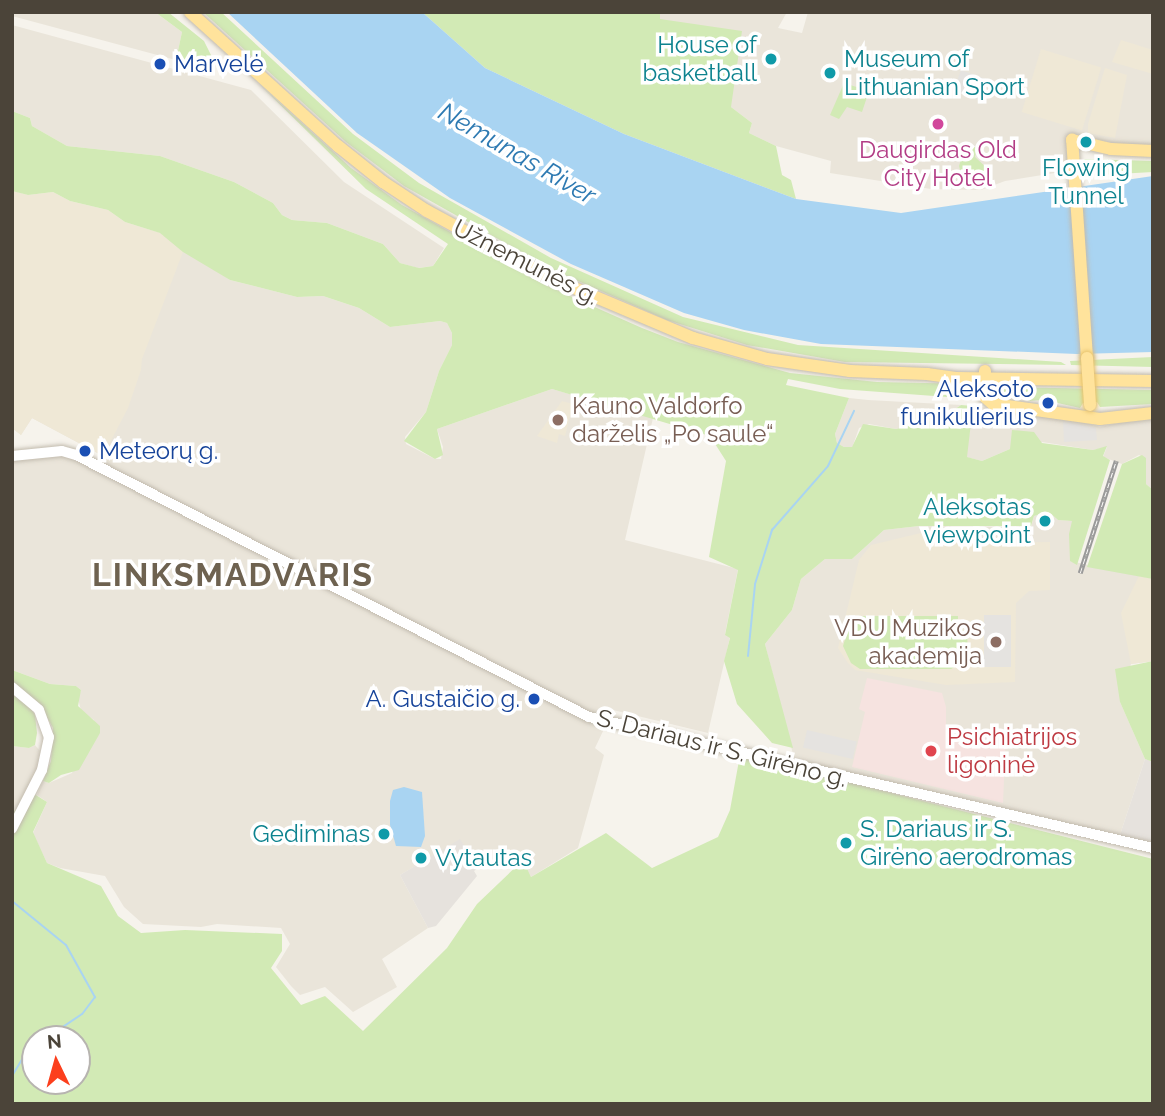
<!DOCTYPE html>
<html>
<head>
<meta charset="utf-8">
<style>
  body { margin:0 }
  #map { position:relative; width:1165px; height:1116px; overflow:hidden; background:#f6f3ec; font-family:Raleway,sans-serif }
  div>[style] { position:absolute }
  .residential>* { inset:0; background:#eae5da }
  .industrial>* { inset:0; background:#e6e2dd }
  .education>* { inset:0; background:#efe8d6; transform-origin:0 0 }
  .medical>* { inset:0; background:#f6e3e0 }
  .green>* { inset:0; background:#d2eab5 }
  .parking>* { inset:0; background:#e5e3e0; transform-origin:0 0 }
  .water>* { inset:0; background:#a9d4f2 }
  .stream>* { height:2px; margin:-1px; padding:0 1px; transform-origin:1px; border-radius:1px; background:#a9d4f2 }
  .roads { filter:drop-shadow(0 0 2px #c2bbae) drop-shadow(0 0 2px #c2bbae) }
  .minor>* { height:10px; margin:-5px; padding:0 5px; transform-origin:5px; border-radius:5px; background:#fff }
  .major>* { height:12px; margin:-6px; padding:0 6px; transform-origin:6px; border-radius:6px; background:#ffe39c }
  .rail>* { height:4.5px; margin-top:-2.25px; transform-origin:0; background:repeating-linear-gradient(90deg,#fff 0 5px,#9a9a9a 0 10px); box-sizing:border-box; border-block:2px solid #9a9a9a }
  .bridges { filter:drop-shadow(0 0 2px #e6c16a) drop-shadow(0 0 2px #e6c16a) }
  .major-bridge>* { height:12px; margin:-6px; padding:0 6px; transform-origin:6px; border-radius:6px; background:#ffe39c }
  .dots>* { width:19px; height:19px; translate:-50% -50%; box-sizing:border-box; border:4px solid #fff; border-radius:50% }
  span { translate:-50% -50%; white-space:nowrap; text-align:center; line-height:1.15; -webkit-text-stroke:7px #fff; paint-order:stroke }
  .culture-label { font-size:24px; color:#0d838f }
  .right { translate:-100% -50%; text-align:right }
  .left { translate:0 -50%; text-align:left }
  .transit-label { font-size:24px; color:#164399 }
  .hotel-label { font-size:24px; color:#b23c85 }
  .street-label { font-size:24px; color:#4b4439 }
  .education-label { font-size:24px; color:#785e54 }
  .health-label { font-size:24px; color:#be3a42 }
  .water-label { font-size:26px; color:#2e7ab2; font-style:italic }
  .district-label { font-size:32px; color:#6e6250; font-weight:700; letter-spacing:2px }
  .frame { position:absolute; inset:0; border:14px solid #4b4439; pointer-events:none }
  .north { position:absolute; left:21px; top:1025px; width:70px; height:70px; box-sizing:border-box; background:#fff; border:2px solid #b7b4b0; border-radius:50%; rotate:355deg; font-size:19px; font-weight:700; line-height:28px; text-align:center; color:#4b4439 }
  .north::after { content:''; display:block; margin:auto; width:24px; height:32px; background:#fc3f1d; clip-path:polygon(50% 0,100% 100%,50% 72%,0 100%) }
</style>
</head>
<body>
<div id="map">
  <div class="residential">
    <i style="clip-path:polygon(12px 12px,155px 12px,182px 32px,176px 60px,12px 16px)"></i>
    <i style="clip-path:polygon(660px 12px,787px 12px,778px 28px,802px 33px,808px 12px,1153px 12px,1153px 145px,1118px 144px,1070px 133px,1067px 171px,1005px 181px,981px 190px,931px 189px,830px 173px,831px 161px,776px 146px,749px 133px,752px 123px,731px 107px,660px 19px)"></i>
    <i style="clip-path:polygon(12px 25px,251px 90px,344px 182px,444px 248px,433px 266px,418px 268px,400px 263px,383px 244px,327px 223px,292px 220px,282px 215px,273px 203px,234px 182px,160px 156px,67px 146px,32px 126px,30px 118px,12px 111px)"></i>
    <i style="clip-path:polygon(12px 191px,160px 233px,230px 280px,297px 297px,323px 296px,359px 308px,390px 327px,440px 321px,447px 323px,452px 333px,452px 345px,439px 371px,426px 412px,405px 437px,406px 444px,435px 459px,441px 459px,443px 447px,437px 429px,552px 389px,653px 418px,625px 540px,738px 569px,725px 634px,730px 637px,708px 733px,613px 710px,595px 748px,604px 755px,578px 848px,531px 877px,518px 851px,505px 852px,478px 868px,460px 840px,400px 875px,428px 928px,382px 959px,397px 987px,353px 1012px,325px 987px,300px 995px,291px 986px,276px 967px,290px 944px,281px 928px,217px 924px,201px 927px,143px 924px,124px 907px,105px 876px,60px 868px,47px 863px,33px 833px,47px 802px,37px 795px,43px 781px,49px 783px,72px 773px,94px 720px,81px 711px,78px 698px,81px 690px,76px 686px,50px 684px,12px 670px,12px 459px,65px 454px,96px 469px,103px 456px,32px 418px,21px 435px,12px 428px)"></i>
    <i style="clip-path:polygon(849px 398px,868px 400px,961px 405px,942px 418px,896px 429px,869px 424px,859px 428px,852px 448px,844px 447px,837px 443px,835px 434px)"></i>
    <i style="clip-path:polygon(973px 406px,1063px 417px,1100px 427px,1153px 416px,1153px 490px,1146px 484px,1146px 459px,1139px 455px,1122px 464px,1103px 457px,1107px 447px,1093px 450px,1042px 442px,1010px 449px,982px 461px,966px 457px)"></i>
    <i style="clip-path:polygon(1044px 513px,1050px 513px,1058px 520px,1073px 521px,1070px 561px,1153px 579px,1153px 661px,1131px 664px,1120px 702px,1145px 759px,1119px 838px,795px 762px,765px 644px,792px 610px,801px 579px,825px 559px,852px 559px,884px 530px,919px 526px,1031px 527px,1034px 516px)"></i>
    <i style="clip-path:polygon(35px 745px,40px 751px,39px 763px,21px 807px,12px 812px,12px 746px,29px 748px)"></i>
  </div>
  <div class="industrial">
    <i style="clip-path:polygon(1145px 759px,1153px 762px,1153px 849px,1118px 841px)"></i>
    <i style="clip-path:polygon(460px 839px,478px 868px,474px 871px,477px 876px,436px 926px,428px 928px,400px 875px)"></i>
  </div>
  <div class="education">
    <i style="clip-path:polygon(1121px 40px,1153px 50px,1153px 74px,1112px 62px)"></i>
    <i style="left:1041px;top:49px;width:63px;height:66px;rotate:17deg"></i>
    <i style="clip-path:polygon(1105px 68px,1127px 75px,1115px 138px,1088px 133px,1088px 124px)"></i>
    <i style="clip-path:polygon(12px 191px,28px 195px,53px 192px,70px 201px,108px 210px,125px 222px,160px 233px,183px 252px,142px 359px,141px 370px,128px 408px,103px 456px,32px 418px,21px 435px,12px 428px)"></i>
    <i style="clip-path:polygon(562px 401px,573px 404px,565px 436px,559px 434px,557px 443px,537px 436px)"></i>
    <i style="clip-path:polygon(921px 533px,975px 535px,975px 543px,1050px 542px,1050px 590px,1029px 591px,1016px 603px,1015px 682px,946px 685px,855px 670px,848px 663px,838px 648px,859px 560px,871px 545px)"></i>
    <i style="clip-path:polygon(1139px 576px,1153px 579px,1153px 661px,1131px 664px,1121px 613px)"></i>
  </div>
  <div class="medical">
    <i style="clip-path:polygon(867px 678px,942px 693px,946px 707px,946px 731px,1006px 732px,1003px 803px,852px 767px,865px 712px,859px 709px)"></i>
  </div>
  <div class="green">
    <i style="clip-path:polygon(155px 12px,168px 12px,204px 41px,211px 55px,207px 65px,176px 60px,182px 32px)"></i>
    <i style="clip-path:polygon(203px 12px,221px 12px,353px 134px,419px 183px,551px 258px,683px 317px,798px 345px,1061px 362px,1066px 365px,845px 362px,747px 345px,667px 320px,553px 270px,404px 186px,346px 142px)"></i>
    <i style="clip-path:polygon(422px 12px,660px 12px,660px 19px,742px 31px,731px 107px,752px 123px,749px 133px,776px 146px,782px 175px,791px 180px,796px 199px,624px 134px,485px 68px)"></i>
    <i style="clip-path:polygon(844px 83px,869px 91px,862px 112px,847px 107px,839px 119px,830px 115px)"></i>
    <i style="clip-path:polygon(260px 85px,351px 168px,402px 205px,543px 284px,642px 328px,678px 342px,790px 373px,877px 382px,974px 384px,973px 398px,961px 398px,840px 389px,788px 379px,786px 385px,849px 398px,835px 434px,837px 443px,844px 447px,852px 447px,863px 424px,896px 429px,942px 418px,961px 405px,973px 406px,967px 457px,982px 461px,1010px 449px,1012px 430px,1034px 432px,1042px 443px,1093px 450px,1107px 446px,1103px 456px,1110px 460px,1077px 565px,1070px 561px,1069px 534px,1072px 521px,1058px 520px,1050px 513px,1044px 513px,1034px 516px,1031px 526px,919px 526px,884px 530px,852px 559px,825px 559px,801px 579px,792px 610px,765px 644px,793px 748px,772px 743px,737px 704px,724px 661px,730px 638px,725px 635px,738px 570px,709px 557px,726px 461px,710px 436px,552px 389px,437px 429px,443px 455px,435px 459px,404px 441px,426px 412px,439px 371px,452px 345px,452px 333px,447px 323px,440px 321px,390px 327px,359px 308px,323px 296px,297px 297px,230px 280px,183px 252px,160px 233px,125px 222px,108px 210px,70px 201px,53px 192px,28px 195px,12px 191px,12px 111px,30px 118px,32px 126px,67px 146px,160px 156px,234px 182px,273px 203px,282px 215px,292px 220px,327px 223px,383px 244px,400px 263px,419px 268px,433px 266px,448px 244px,366px 189px)"></i>
    <i style="clip-path:polygon(965px 147px,977px 147px,975px 157px,989px 170px,978px 176px,962px 177px,959px 166px)"></i>
    <i style="clip-path:polygon(1085px 159px,1153px 161px,1153px 172px,1082px 176px,1081px 163px)"></i>
    <i style="clip-path:polygon(1153px 357px,1153px 367px,1071px 365px,1070px 361px)"></i>
    <i style="clip-path:polygon(1002px 387px,1153px 390px,1153px 404px,1100px 407px,1097px 402px,1083px 403px,1080px 408px,1044px 400px,1028px 401px,1027px 396px,1000px 394px,999px 388px)"></i>
    <i style="clip-path:polygon(1142px 455px,1146px 458px,1146px 484px,1153px 490px,1153px 579px,1087px 567px,1122px 464px)"></i>
    <i style="clip-path:polygon(849px 616px,958px 616px,958px 619px,952px 620px,967px 635px,968px 650px,959px 664px,951px 669px,860px 669px,851px 663px,843px 646px,848px 629px,854px 622px,849px 622px)"></i>
    <i style="clip-path:polygon(1153px 661px,1153px 762px,1145px 759px,1120px 702px,1115px 669px)"></i>
    <i style="clip-path:polygon(12px 670px,50px 684px,76px 686px,81px 690px,78px 706px,100px 726px,100px 733px,79px 770px,61px 775px,49px 783px,43px 781px,51px 761px,53px 728px,39px 703px,12px 684px)"></i>
    <i style="clip-path:polygon(12px 694px,30px 707px,35px 715px,37px 733px,35px 745px,29px 748px,12px 746px)"></i>
    <i style="clip-path:polygon(evenodd,740px 755px,1153px 859px,1153px 1104px,12px 1104px,12px 812px,21px 807px,28px 790px,47px 802px,33px 832px,47px 863px,101px 886px,118px 916px,141px 933px,185px 930px,282px 934px,282px 951px,271px 968px,301px 1005px,325px 996px,363px 1031px,447px 948px,477px 904px,523px 860px,531px 877px,606px 833px,652px 868px,718px 837px,730px 810px,740px 755px,35px 1039px,77px 1039px,77px 1081px,35px 1081px,35px 1039px)"></i>
  </div>
  <div class="parking">
    <i style="left:961px;top:70px;width:27px;height:22px;rotate:20deg"></i>
    <i style="clip-path:polygon(1063px 421px,1096px 428px,1097px 440px,1064px 442px)"></i>
    <i style="left:984px;top:615px;width:27px;height:52px"></i>
    <i style="left:807px;top:730px;width:51px;height:18px;rotate:13deg"></i>
  </div>
  <div class="water">
    <i style="clip-path:polygon(227px 12px,422px 12px,485px 68px,624px 134px,796px 199px,901px 213px,1153px 176px,1153px 352px,1077px 354px,821px 344px,744px 330px,684px 313px,571px 264px,450px 198px,357px 133px)"></i>
    <i style="clip-path:polygon(404px 787px,422px 792px,425px 836px,421px 847px,396px 846px,390px 825px,390px 801px,393px 790px)"></i>
  </div>
  <div class="stream">
    <i style="left:748px;top:656px;width:72px;rotate:-84.4deg"></i>
    <i style="left:755px;top:584px;width:57px;rotate:-72.5deg"></i>
    <i style="left:772px;top:530px;width:85px;rotate:-48.8deg"></i>
    <i style="left:828px;top:466px;width:61px;rotate:-64.7deg"></i>
    <i style="left:12px;top:901px;width:70px;rotate:39.2deg"></i>
    <i style="left:66px;top:945px;width:60px;rotate:60.9deg"></i>
    <i style="left:95px;top:997px;width:21px;rotate:127deg"></i>
    <i style="left:82px;top:1014px;width:45px;rotate:146deg"></i>
    <i style="left:12px;top:1076px;width:29px;rotate:-59deg"></i>
    <i style="left:27px;top:1051px;width:9px;rotate:-32deg"></i>
  </div>
  <div class="roads">
    <div class="minor">
      <i style="left:12px;top:456px;width:50px;rotate:-5.7deg"></i>
      <i style="left:62px;top:451px;width:15px;rotate:16deg"></i>
      <i style="left:76px;top:455px;width:576px;rotate:27.05deg"></i>
      <i style="left:589px;top:717px;width:579px;rotate:13.08deg"></i>
      <i style="left:12px;top:687px;width:35px;rotate:40deg"></i>
      <i style="left:39px;top:710px;width:29px;rotate:70deg"></i>
      <i style="left:49px;top:737px;width:34px;rotate:102deg"></i>
      <i style="left:42px;top:770px;width:66px;rotate:117deg"></i>
    </div>
    <div class="major">
      <i style="left:190px;top:12px;width:200px;rotate:42.2deg"></i>
      <i style="left:338px;top:146px;width:58px;rotate:38.7deg"></i>
      <i style="left:383px;top:182px;width:53px;rotate:33.4deg"></i>
      <i style="left:427px;top:211px;width:143px;rotate:28.4deg"></i>
      <i style="left:553px;top:279px;width:152px;rotate:22.9deg"></i>
      <i style="left:693px;top:338px;width:77px;rotate:15.8deg"></i>
      <i style="left:767px;top:359px;width:84px;rotate:8.2deg"></i>
      <i style="left:850px;top:371px;width:77px;rotate:2.2deg"></i>
      <i style="left:927px;top:374px;width:29px;rotate:8deg"></i>
      <i style="left:956px;top:378px;width:197px;rotate:0.9deg"></i>
      <i style="left:1087px;top:358px;width:219px;rotate:-93.9deg"></i>
      <i style="left:1072px;top:140px;width:40px;rotate:13deg"></i>
      <i style="left:1111px;top:149px;width:42px;rotate:2.7deg"></i>
      <i style="left:985px;top:371px;width:25px;rotate:92deg"></i>
      <i style="left:984px;top:396px;width:12px;rotate:42deg"></i>
      <i style="left:993px;top:404px;width:108px;rotate:8deg"></i>
      <i style="left:1100px;top:419px;width:53px;rotate:-6.5deg"></i>
    </div>
  </div>
  <div class="rail">
    <i style="left:1080px;top:573px;width:118px;rotate:-72.2deg"></i>
  </div>
  <div class="bridges">
    <div class="major-bridge">
      <i style="left:1087px;top:358px;width:47px;rotate:86.3deg"></i>
    </div>
  </div>
  <div class="dots">
    <i style="left:771px;top:59px;background:#0f9aa8"></i>
    <i style="left:160px;top:64px;background:#1a4fb4"></i>
    <i style="left:830px;top:73px;background:#0f9aa8"></i>
    <i style="left:938px;top:124px;background:#d1479c"></i>
    <i style="left:1086px;top:142px;background:#0f9aa8"></i>
    <i style="left:1048px;top:403px;background:#1a4fb4"></i>
    <i style="left:558px;top:420px;background:#8d6e63"></i>
    <i style="left:85px;top:451px;background:#1a4fb4"></i>
    <i style="left:1045px;top:521px;background:#0f9aa8"></i>
    <i style="left:996px;top:642px;background:#8d6e63"></i>
    <i style="left:534px;top:699px;background:#1a4fb4"></i>
    <i style="left:931px;top:751px;background:#e0444e"></i>
    <i style="left:384px;top:834px;background:#0f9aa8"></i>
    <i style="left:846px;top:843px;background:#0f9aa8"></i>
    <i style="left:421px;top:858px;background:#0f9aa8"></i>
  </div>
  <div class="culture-label">
    <span class="right" style="left:757px;top:59px">House of<br>basketball</span>
    <span class="left" style="left:844px;top:73px">Museum of<br>Lithuanian Sport</span>
    <span style="left:1086px;top:182px">Flowing<br>Tunnel</span>
    <span class="right" style="left:1031px;top:521px">Aleksotas<br>viewpoint</span>
    <span class="left" style="left:860px;top:843px">S. Dariaus ir S.<br>Girėno aerodromas</span>
    <span class="right" style="left:370px;top:834px">Gediminas</span>
    <span class="left" style="left:435px;top:858px">Vytautas</span>
  </div>
  <div class="transit-label">
    <span class="left" style="left:174px;top:64px">Marvelė</span>
    <span class="right" style="left:1034px;top:403px">Aleksoto<br>funikulierius</span>
    <span class="left" style="left:99px;top:451px">Meteorų g.</span>
    <span class="right" style="left:520px;top:699px">A. Gustaičio g.</span>
  </div>
  <div class="hotel-label">
    <span style="left:938px;top:164px">Daugirdas Old<br>City Hotel</span>
  </div>
  <div class="street-label">
    <span style="left:526px;top:262px;rotate:27deg">Užnemunės g.</span>
    <span style="left:722px;top:748px;rotate:14deg">S. Dariaus ir S. Girėno g.</span>
  </div>
  <div class="education-label">
    <span class="left" style="left:572px;top:420px">Kauno Valdorfo<br>darželis „Po saule“</span>
    <span class="right" style="left:982px;top:642px">VDU Muzikos<br>akademija</span>
  </div>
  <div class="health-label">
    <span class="left" style="left:947px;top:751px">Psichiatrijos<br>ligoninė</span>
  </div>
  <div class="water-label">
    <span style="left:517px;top:154px;rotate:30deg">Nemunas River</span>
  </div>
  <div class="district-label">
    <span style="left:233px;top:575px">LINKSMADVARIS</span>
  </div>
  <div class="frame"></div>
  <div class="north">N</div>
</div>
</body>
</html>
